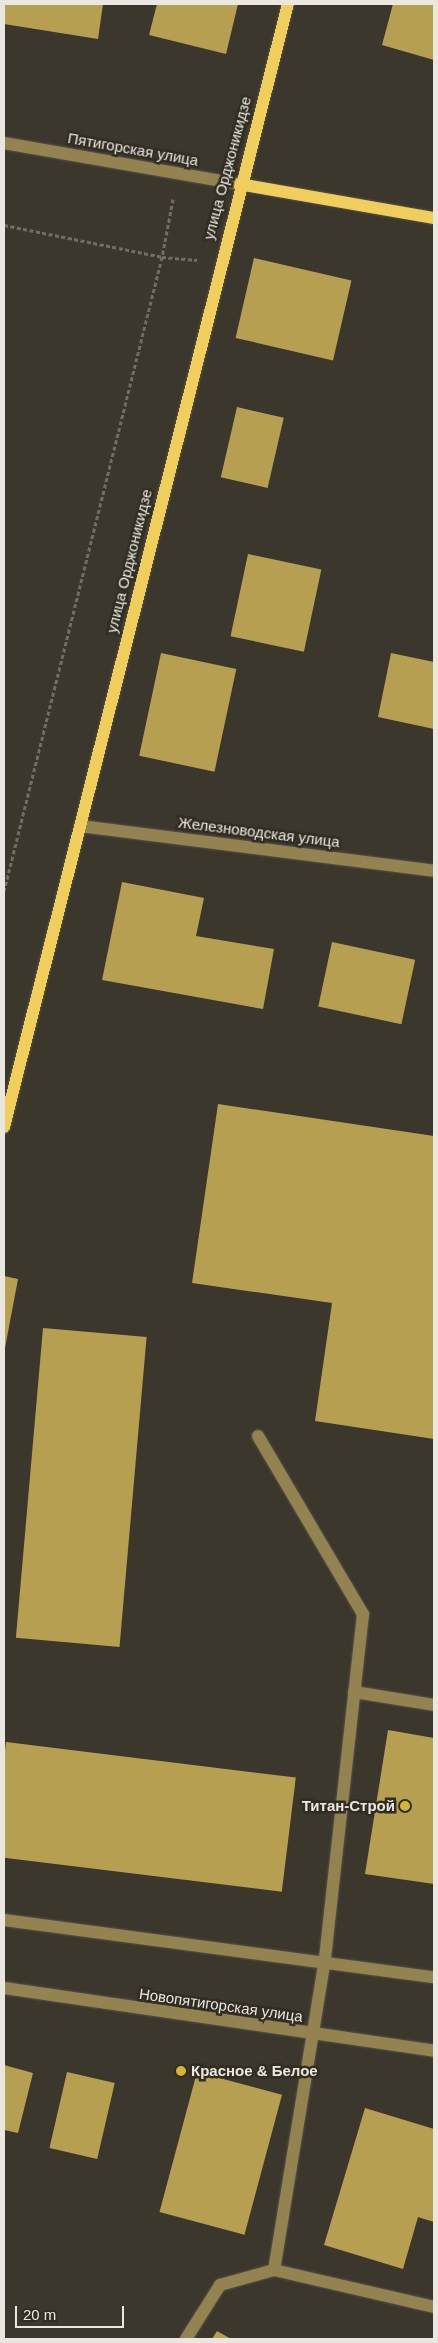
<!DOCTYPE html>
<html>
<head>
<meta charset="utf-8">
<style>
  body { margin:0 }
  #map { position:relative; width:438px; height:2343px; overflow:hidden; background:#3b372c; font-family:Arial,sans-serif }
  div>[style] { position:absolute }
  .building>* { inset:0; background:#b79f52; transform-origin:0 0 }
  .path>* { height:3px; margin-top:-1.5px; transform-origin:0; background:repeating-linear-gradient(90deg,#706d63 0 4px,transparent 0 6.5px) }
  .roads { filter:drop-shadow(0 0 1px #575349) drop-shadow(0 0 1px #575349) }
  .minor>* { height:12px; margin:-6px; padding:0 6px; transform-origin:6px; border-radius:6px; background:#938350 }
  .major>* { height:12px; margin:-6px; padding:0 6px; transform-origin:6px; border-radius:6px; background:#f0ce5c }
  .dots>* { width:14px; height:14px; translate:-50% -50%; box-sizing:border-box; border:2px solid #312d22; border-radius:50% }
  span { translate:-50% -50%; white-space:nowrap; text-align:center; line-height:1.15; -webkit-text-stroke:5px #312d22; paint-order:stroke }
  .street-label { font-size:15px; color:#e9e7e0 }
  .poi-label { font-size:15px; color:#e9e7e0; font-weight:700 }
  .right { translate:-100% -50%; text-align:right }
  .left { translate:0 -50%; text-align:left }
  .frame { position:absolute; inset:0; border:5px solid #e9e7e0; pointer-events:none }
  .scale { position:absolute; left:15px; top:2306px; width:109px; height:22px; box-sizing:border-box; border:2px solid #e9e7e0; border-top:0; padding-left:6px; font-size:15px; line-height:18px; white-space:nowrap; color:#e9e7e0; -webkit-text-stroke:4px #312d22; paint-order:stroke }
</style>
</head>
<body>
<div id="map">
  <div class="building">
    <i style="clip-path:polygon(4px 4px,103px 4px,98px 39px,4px 24px)"></i>
    <i style="clip-path:polygon(157px 4px,238px 4px,226px 54px,149px 35px)"></i>
    <i style="clip-path:polygon(393px 4px,434px 4px,434px 60px,382px 45px)"></i>
    <i style="left:254px;top:258px;width:100px;height:82px;rotate:13deg"></i>
    <i style="left:237px;top:407px;width:48px;height:72px;rotate:13deg"></i>
    <i style="left:248px;top:554px;width:75px;height:84px;rotate:12deg"></i>
    <i style="left:161px;top:653px;width:77px;height:105px;rotate:12deg"></i>
    <i style="clip-path:polygon(391px 653px,434px 662px,434px 729px,378px 717px)"></i>
    <i style="clip-path:polygon(122px 882px,204px 898px,196px 936px,274px 949px,263px 1009px,102px 980px)"></i>
    <i style="left:332px;top:942px;width:85px;height:66px;rotate:12deg"></i>
    <i style="clip-path:polygon(218px 1104px,434px 1136px,434px 1439px,315px 1421px,332px 1303px,192px 1283px)"></i>
    <i style="clip-path:polygon(4px 1276px,18px 1279px,5px 1348px,4px 1348px)"></i>
    <i style="left:43px;top:1328px;width:104px;height:311px;rotate:5deg"></i>
    <i style="clip-path:polygon(388px 1730px,434px 1738px,434px 1884px,365px 1874px)"></i>
    <i style="left:6px;top:1742px;width:292px;height:115px;rotate:7deg"></i>
    <i style="clip-path:polygon(4px 2065px,33px 2073px,18px 2133px,4px 2130px)"></i>
    <i style="left:67px;top:2072px;width:49px;height:78px;rotate:13deg"></i>
    <i style="left:197px;top:2072px;width:88px;height:145px;rotate:15deg"></i>
    <i style="clip-path:polygon(365px 2108px,434px 2129px,434px 2222px,418px 2217px,403px 2269px,324px 2245px)"></i>
    <i style="clip-path:polygon(217px 2331px,231px 2339px,212px 2339px)"></i>
  </div>
  <div class="path">
    <i style="left:173px;top:199px;width:59px;rotate:100.7deg"></i>
    <i style="left:162px;top:257px;width:35px;rotate:5deg"></i>
    <i style="left:4px;top:225px;width:161px;rotate:11.4deg"></i>
    <i style="left:162px;top:257px;width:653px;rotate:103.99deg"></i>
  </div>
  <div class="roads">
    <div class="minor">
      <i style="left:4px;top:143px;width:239px;rotate:9.9deg"></i>
      <i style="left:80px;top:826px;width:357px;rotate:7.2deg"></i>
      <i style="left:258px;top:1436px;width:207px;rotate:59.5deg"></i>
      <i style="left:363px;top:1614px;width:347px;rotate:96.3deg"></i>
      <i style="left:325px;top:1959px;width:315px;rotate:99.3deg"></i>
      <i style="left:274px;top:2270px;width:164px;rotate:13deg"></i>
      <i style="left:354px;top:1692px;width:81px;rotate:9.2deg"></i>
      <i style="left:4px;top:1920px;width:434px;rotate:7.6deg"></i>
      <i style="left:4px;top:1988px;width:435px;rotate:8.3deg"></i>
      <i style="left:186px;top:2339px;width:64px;rotate:-57.8deg"></i>
      <i style="left:220px;top:2285px;width:56px;rotate:-15.5deg"></i>
    </div>
    <div class="major">
      <i style="left:239px;top:184px;width:198px;rotate:9.9deg"></i>
      <i style="left:4px;top:1127px;width:1158px;rotate:-75.81deg"></i>
    </div>
  </div>
  <div class="dots">
    <i style="left:405px;top:1806px;background:#d7b434"></i>
    <i style="left:181px;top:2071px;background:#d7b434"></i>
  </div>
  <div class="street-label">
    <span style="left:133px;top:149px;rotate:10deg">Пятигорская улица</span>
    <span style="left:227px;top:168px;rotate:-75deg">улица Орджоникидзе</span>
    <span style="left:129px;top:561px;rotate:-76deg">улица Орджоникидзе</span>
    <span style="left:259px;top:832px;rotate:7deg">Железноводская улица</span>
    <span style="left:221px;top:2005px;rotate:8deg">Новопятигорская улица</span>
  </div>
  <div class="poi-label">
    <span class="right" style="left:395px;top:1806px">Титан-Строй</span>
    <span class="left" style="left:191px;top:2071px">Красное &amp; Белое</span>
  </div>
  <div class="frame"></div>
  <div class="scale">20 m</div>
</div>
</body>
</html>
